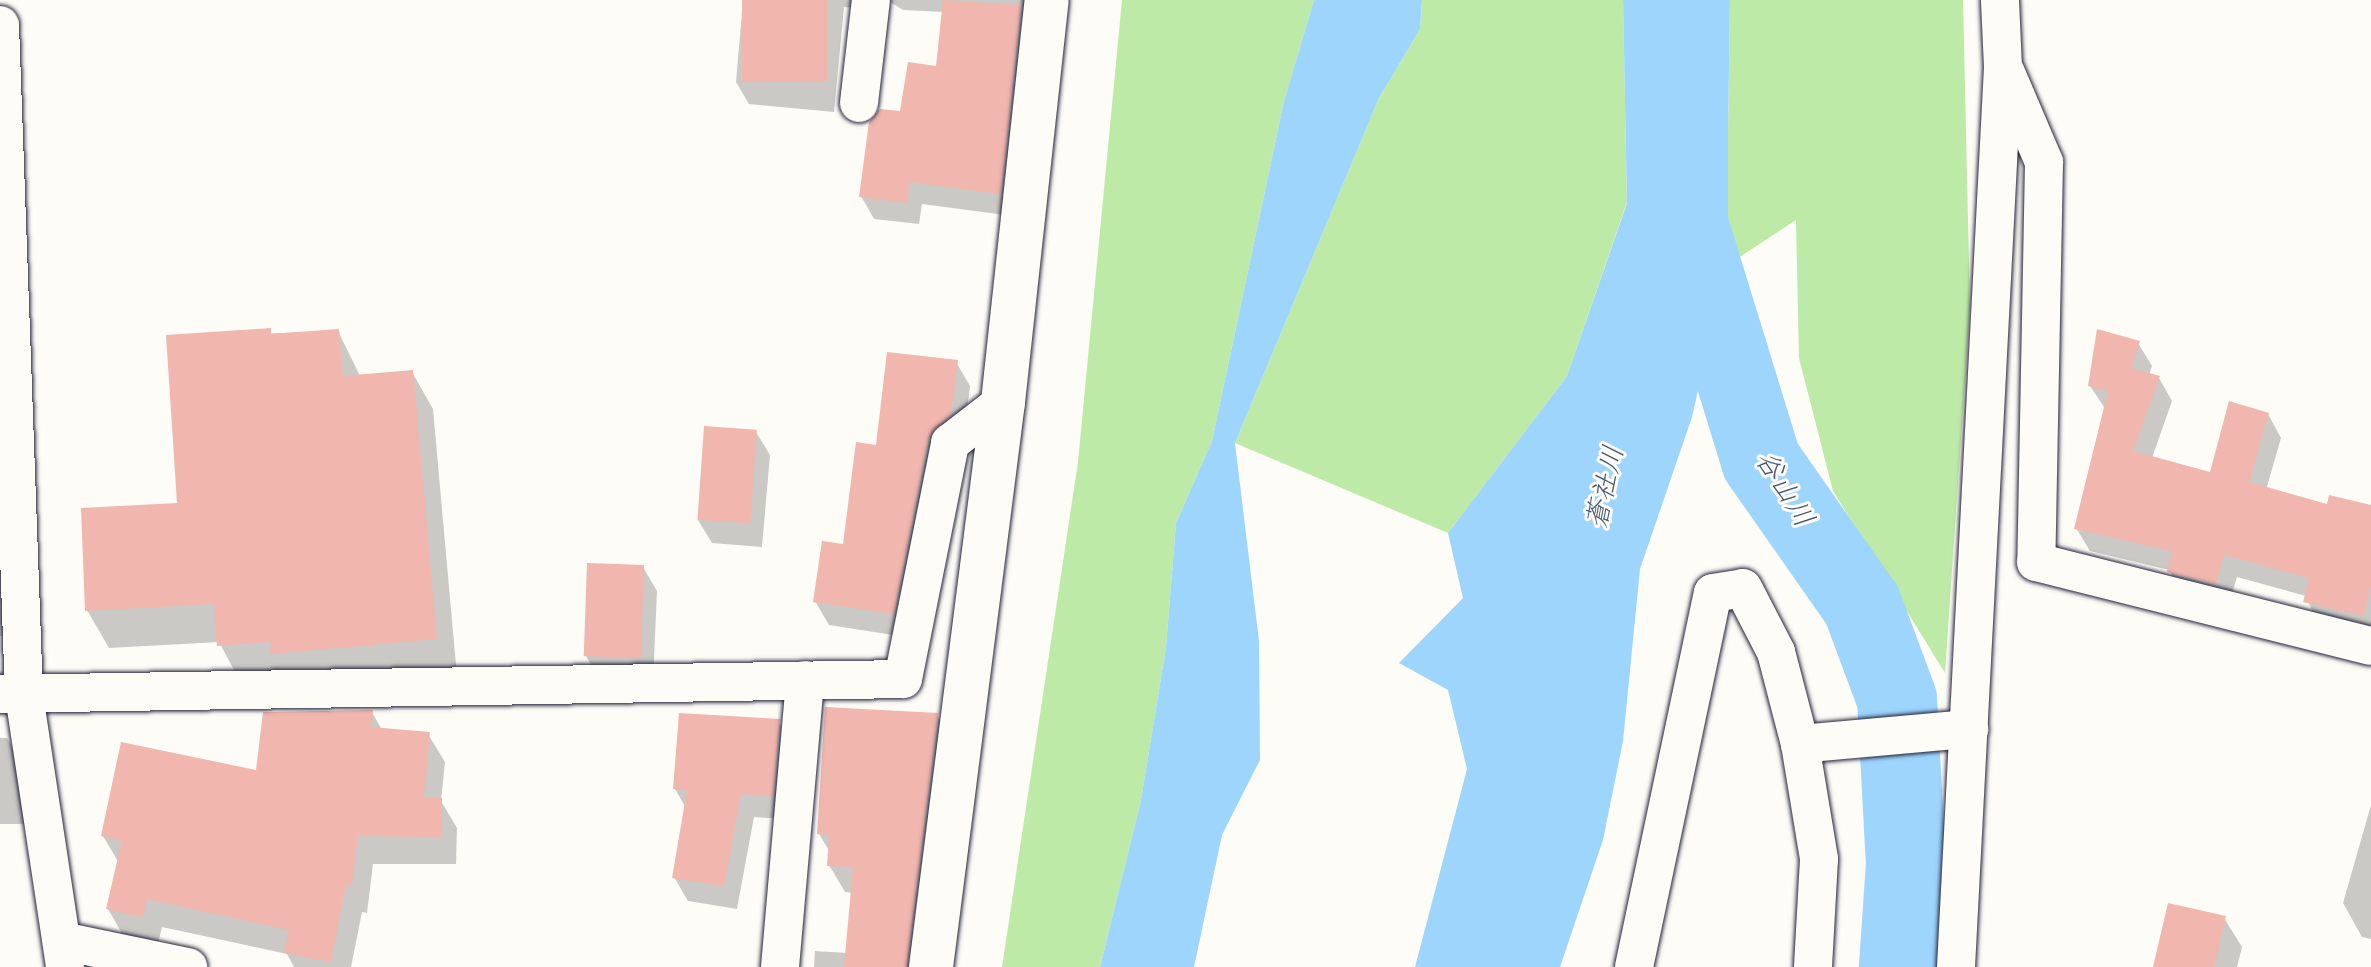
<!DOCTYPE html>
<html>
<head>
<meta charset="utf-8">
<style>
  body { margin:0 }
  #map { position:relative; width:2371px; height:967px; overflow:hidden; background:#fdfcf7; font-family:"Comic Neue","Klee One",sans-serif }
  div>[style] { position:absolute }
  .green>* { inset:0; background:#beeaa7 }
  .water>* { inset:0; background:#9dd5fc }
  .shadow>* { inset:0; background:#0003 }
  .river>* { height:80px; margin:-40px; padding:0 40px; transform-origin:40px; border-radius:40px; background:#9dd5fc }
  .building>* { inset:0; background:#f1b6ae; transform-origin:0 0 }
  .roads { filter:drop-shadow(0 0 2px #22223b) drop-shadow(0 0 2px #22223b) }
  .street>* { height:38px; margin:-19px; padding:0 19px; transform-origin:19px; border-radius:19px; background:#fdfcf7 }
  .secondary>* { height:44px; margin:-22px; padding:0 22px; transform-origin:22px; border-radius:22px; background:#fdfcf7 }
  span { translate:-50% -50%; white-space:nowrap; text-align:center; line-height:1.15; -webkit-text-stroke:6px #fdfcf7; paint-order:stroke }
  .water-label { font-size:28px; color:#475875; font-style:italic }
</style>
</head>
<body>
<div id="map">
  <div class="green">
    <i style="clip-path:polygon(1122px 0,1314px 0,1284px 101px,1212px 441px,1176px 523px,1166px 647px,1141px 800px,1100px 967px,1002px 967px,1078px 462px)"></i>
    <i style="clip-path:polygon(1422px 0,1623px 0,1627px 202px,1567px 376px,1448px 533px,1235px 443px,1379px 98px,1420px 29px)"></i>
    <i style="clip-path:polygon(1730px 0,1963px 0,1970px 306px,1945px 673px,1833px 491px,1799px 358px,1796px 220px,1726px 266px)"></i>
  </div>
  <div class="water">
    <i style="clip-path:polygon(1314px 0,1422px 0,1420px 29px,1379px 98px,1235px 443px,1259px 641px,1260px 760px,1222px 835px,1194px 967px,1100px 967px,1141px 800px,1166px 647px,1176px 523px,1212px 441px,1284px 101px)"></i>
    <i style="clip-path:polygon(1623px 0,1730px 0,1726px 266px,1692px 417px,1640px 569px,1623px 741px,1603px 840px,1560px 967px,1415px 967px,1467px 769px,1448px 690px,1399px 663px,1463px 598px,1448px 533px,1567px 376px,1627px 203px)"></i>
  </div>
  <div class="shadow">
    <i style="clip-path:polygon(743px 0,886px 0,868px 8px,844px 7px,834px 112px,749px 104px,736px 82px)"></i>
    <i style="clip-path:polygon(887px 0,1038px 0,1013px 216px,922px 204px,919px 224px,874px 219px,861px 196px,938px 68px,944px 12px,903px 10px)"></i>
    <i style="clip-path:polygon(338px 331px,360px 376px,412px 372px,433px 409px,457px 676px,241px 683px,219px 642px,109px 648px,87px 610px,179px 505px,168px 337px)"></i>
    <i style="clip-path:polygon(2138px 343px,2152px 366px,2149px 375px,2159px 378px,2172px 401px,2152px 458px,2212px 474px,2268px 414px,2281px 438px,2266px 490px,2328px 507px,2371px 507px,2371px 637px,2318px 625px,2306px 596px,2237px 577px,2228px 607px,2182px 595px,2169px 570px,2090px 551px,2076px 528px,2106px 410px,2090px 386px)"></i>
    <i style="clip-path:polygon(956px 362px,970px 386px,964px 438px,906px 637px,829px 625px,815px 601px,845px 546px,878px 447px)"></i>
    <i style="clip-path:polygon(756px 432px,770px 455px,762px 547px,712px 543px,698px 520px)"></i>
    <i style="clip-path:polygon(0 542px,11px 636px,0 636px)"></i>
    <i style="clip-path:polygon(643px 567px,657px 591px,653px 682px,599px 679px,586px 656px)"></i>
    <i style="clip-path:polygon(372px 712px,382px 730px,428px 734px,445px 762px,441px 801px,457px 828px,456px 864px,373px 864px,367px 913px,362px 912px,351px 967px,294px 967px,287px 954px,162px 927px,158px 944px,124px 937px,108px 909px,119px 863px,103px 836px,258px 773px)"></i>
    <i style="clip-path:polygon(937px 715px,953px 742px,924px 967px,814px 967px,815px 951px,848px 953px,853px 893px,845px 892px,829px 865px,830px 852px,819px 834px)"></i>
    <i style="clip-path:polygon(778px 721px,792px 745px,785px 819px,754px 817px,737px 909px,688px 901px,674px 877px,686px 808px,675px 789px)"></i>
    <i style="clip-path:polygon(0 738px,7px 738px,20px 761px,30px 824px,0 824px)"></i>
    <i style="clip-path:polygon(2371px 805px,2371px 939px,2362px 937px,2343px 903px)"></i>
    <i style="clip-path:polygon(2224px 918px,2242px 947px,2237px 967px,2155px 967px)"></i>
  </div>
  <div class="river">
    <i style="left:1688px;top:0;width:223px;rotate:90deg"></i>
    <i style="left:1688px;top:223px;width:249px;rotate:72.9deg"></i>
    <i style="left:1761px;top:461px;width:176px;rotate:55deg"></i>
    <i style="left:1862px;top:605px;width:100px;rotate:69.6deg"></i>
    <i style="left:1897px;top:699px;width:164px;rotate:86.9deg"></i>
    <i style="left:1906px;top:863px;width:104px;rotate:93.9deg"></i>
  </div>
  <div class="building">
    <i style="left:742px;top:0;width:85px;height:82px"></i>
    <i style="clip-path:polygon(943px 0,1021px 5px,1001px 194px,910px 182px,907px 203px,859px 197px,869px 122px,880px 109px,900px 111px,908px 62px,936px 66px)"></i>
    <i style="clip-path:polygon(271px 328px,271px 334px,339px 329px,343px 376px,413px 370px,437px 639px,270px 654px,271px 642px,217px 646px,214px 604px,85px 611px,81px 508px,177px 503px,166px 335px)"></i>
    <i style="clip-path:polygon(2097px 329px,2140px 341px,2131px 368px,2160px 376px,2133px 451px,2210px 472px,2229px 401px,2269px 413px,2249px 482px,2327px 504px,2329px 495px,2371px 505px,2371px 585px,2364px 616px,2303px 602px,2309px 578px,2224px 555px,2216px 584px,2167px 572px,2172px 551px,2074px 529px,2108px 391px,2088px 386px)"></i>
    <i style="clip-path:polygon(887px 352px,958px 360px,951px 414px,928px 439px,894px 614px,813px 602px,822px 541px,843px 544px,856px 442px,876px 445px)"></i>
    <i style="left:704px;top:426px;width:53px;height:94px;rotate:4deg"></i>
    <i style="left:587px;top:563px;width:57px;height:93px;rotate:2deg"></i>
    <i style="clip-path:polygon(825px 707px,938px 713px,907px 967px,844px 967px,853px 867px,827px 866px,829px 835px,817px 834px)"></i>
    <i style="clip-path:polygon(373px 710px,371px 727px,430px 732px,424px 797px,442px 798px,441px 837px,358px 836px,352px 885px,346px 885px,331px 962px,284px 953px,289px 930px,147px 899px,143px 917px,106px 909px,122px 840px,101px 836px,121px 742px,256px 770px,263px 712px)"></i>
    <i style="clip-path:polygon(679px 713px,780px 719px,773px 796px,741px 794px,724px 886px,672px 878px,687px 790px,673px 789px)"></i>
    <i style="clip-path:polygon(2168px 903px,2226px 916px,2214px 967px,2153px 967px)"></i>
  </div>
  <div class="roads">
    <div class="street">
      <i style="left:0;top:25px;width:670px;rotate:87.95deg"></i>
      <i style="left:24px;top:695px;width:275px;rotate:81.4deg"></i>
      <i style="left:2006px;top:73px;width:97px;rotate:66.9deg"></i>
      <i style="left:2044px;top:162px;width:400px;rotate:91.1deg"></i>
      <i style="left:2036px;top:562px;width:345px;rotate:14.1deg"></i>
      <i style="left:859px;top:103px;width:104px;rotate:-83.4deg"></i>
      <i style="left:0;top:694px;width:903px;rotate:-0.95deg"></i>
      <i style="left:903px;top:679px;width:241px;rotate:-78.7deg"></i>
      <i style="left:950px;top:443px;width:67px;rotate:-37.7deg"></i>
      <i style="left:1800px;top:744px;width:170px;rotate:-5.1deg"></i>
      <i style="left:62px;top:941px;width:129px;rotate:11.7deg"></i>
      <i style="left:780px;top:967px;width:288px;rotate:-85deg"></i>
      <i style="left:1634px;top:967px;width:382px;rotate:-78.1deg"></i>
      <i style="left:1713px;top:593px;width:30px;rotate:-9deg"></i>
      <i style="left:1743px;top:588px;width:72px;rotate:62.7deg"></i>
      <i style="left:1776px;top:652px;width:95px;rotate:75.4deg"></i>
      <i style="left:1800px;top:744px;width:117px;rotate:80.6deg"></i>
      <i style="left:1819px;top:859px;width:108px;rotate:93.2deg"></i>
      <i style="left:1956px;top:967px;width:901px;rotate:-87.01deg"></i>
      <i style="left:2003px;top:67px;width:67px;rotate:-92.6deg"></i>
    </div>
    <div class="secondary">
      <i style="left:931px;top:967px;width:570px;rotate:-82.74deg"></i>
      <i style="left:1003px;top:402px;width:404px;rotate:-83.8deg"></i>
    </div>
  </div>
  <div class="water-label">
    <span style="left:1605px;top:487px;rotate:-77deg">蒼社川</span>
    <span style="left:1785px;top:489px;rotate:58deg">谷山川</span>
  </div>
</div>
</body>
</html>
